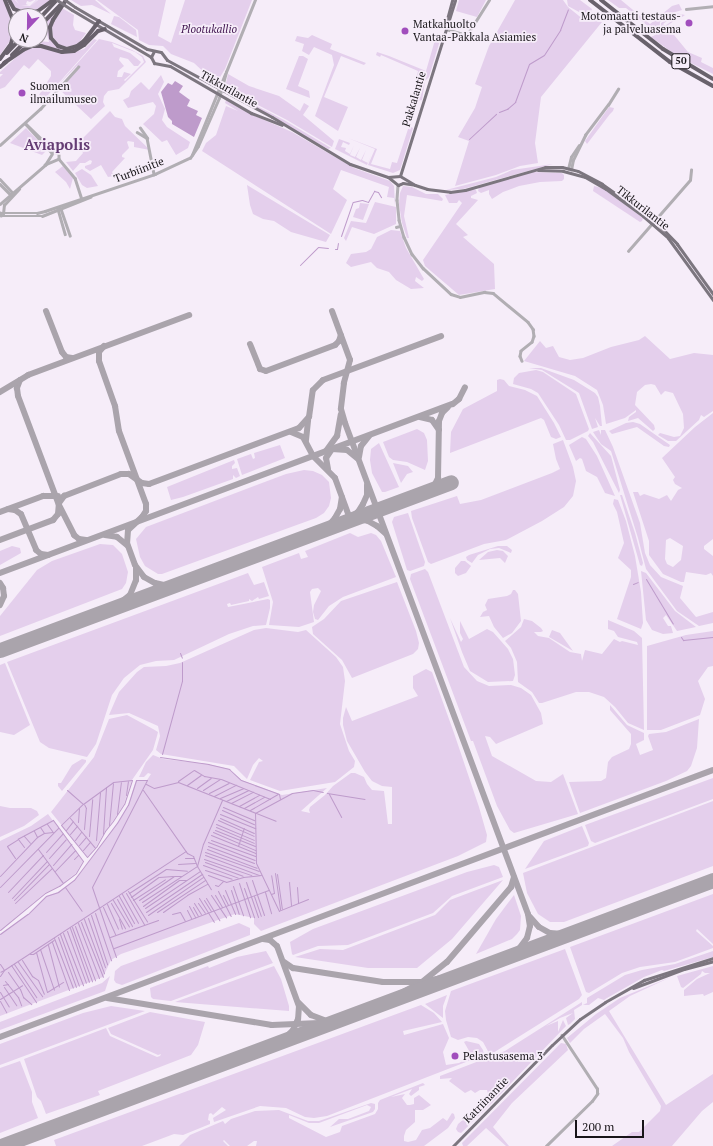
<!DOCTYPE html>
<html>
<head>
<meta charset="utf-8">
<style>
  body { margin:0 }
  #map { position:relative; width:713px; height:1146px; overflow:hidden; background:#f6edf9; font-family:"PT Serif",serif }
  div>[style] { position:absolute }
  .green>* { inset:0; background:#e4cfec }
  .water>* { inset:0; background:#be9bcb }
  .stream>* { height:1px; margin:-0.5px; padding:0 0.5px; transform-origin:0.5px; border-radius:0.5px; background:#be9bcb }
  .taxiway>* { height:6px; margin:-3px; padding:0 3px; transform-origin:3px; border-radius:3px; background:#aaa4ac }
  .runway>* { height:15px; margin:-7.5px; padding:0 7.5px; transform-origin:7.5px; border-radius:7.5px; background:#aaa4ac }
  .minor>* { height:2.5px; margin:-1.25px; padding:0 1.25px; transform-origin:1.25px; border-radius:1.25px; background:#b1aeb3 }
  .major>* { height:3px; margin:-1.5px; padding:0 1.5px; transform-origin:1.5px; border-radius:1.5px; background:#7c767f }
  .highway>* { height:4px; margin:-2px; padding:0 2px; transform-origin:2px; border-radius:2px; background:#69626c }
  .major-bridge>* { height:3px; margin:-1.5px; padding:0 1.5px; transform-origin:1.5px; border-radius:1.5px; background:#7c767f }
  .dots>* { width:11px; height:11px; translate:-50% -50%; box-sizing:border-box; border:2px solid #f6edf9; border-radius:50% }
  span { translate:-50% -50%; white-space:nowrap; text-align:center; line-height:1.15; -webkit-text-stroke:3.5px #f6edf9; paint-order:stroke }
  .shield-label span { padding:1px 3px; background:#f6edf9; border:1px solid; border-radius:3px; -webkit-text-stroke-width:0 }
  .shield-label { font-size:10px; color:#181519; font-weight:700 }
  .poi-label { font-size:11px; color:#181519 }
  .right { translate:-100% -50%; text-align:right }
  .left { translate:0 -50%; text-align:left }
  .park-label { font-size:11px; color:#421751; font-style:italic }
  .street-label { font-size:11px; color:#181519 }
  .district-label { font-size:15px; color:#653d74; font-weight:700 }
  .north { position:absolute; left:8px; top:8px; width:40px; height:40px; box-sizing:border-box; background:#f6edf9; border:1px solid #9d979f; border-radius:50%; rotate:202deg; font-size:11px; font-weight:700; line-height:16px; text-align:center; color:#181519 }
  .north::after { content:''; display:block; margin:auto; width:14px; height:18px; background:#a14ebd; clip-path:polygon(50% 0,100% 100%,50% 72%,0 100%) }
  .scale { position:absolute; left:575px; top:1120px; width:69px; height:18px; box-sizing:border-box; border:2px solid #181519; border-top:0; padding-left:5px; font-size:12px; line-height:14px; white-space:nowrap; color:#181519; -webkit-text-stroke:3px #f6edf9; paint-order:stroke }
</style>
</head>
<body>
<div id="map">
  <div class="green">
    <i style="clip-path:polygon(0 0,4px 0,13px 27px,12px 38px,0 55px)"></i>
    <i style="clip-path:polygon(10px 0,15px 0,19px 4px,16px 0,34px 0,30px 2px,27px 1px,26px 4px,28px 5px,21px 5px,30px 6px,36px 0,37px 0,31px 6px,38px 0,51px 0,42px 8px,29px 13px,14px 7px)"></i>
    <i style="clip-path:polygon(71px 0,95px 0,111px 14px,92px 5px,81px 6px)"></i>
    <i style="clip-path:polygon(97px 0,166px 0,158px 36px,171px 43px,185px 0,252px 0,225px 69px,217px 82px,210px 78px,194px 63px,171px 54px,163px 46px,149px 45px,139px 40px,138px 30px)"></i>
    <i style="clip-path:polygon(459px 0,486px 0,477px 17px,456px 11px)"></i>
    <i style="clip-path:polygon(515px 0,563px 0,568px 7px,584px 20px,602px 22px,541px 97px,535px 143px,538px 163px,520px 166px,496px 175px,455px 186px,469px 141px,458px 137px,475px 108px,482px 87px,475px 84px,489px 46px)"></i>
    <i style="clip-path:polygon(567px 0,580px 0,592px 9px,591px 13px,586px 14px,583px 10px,579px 12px,568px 6px)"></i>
    <i style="clip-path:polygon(608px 0,621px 0,650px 24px,672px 6px,679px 4px,682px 10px,672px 13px,660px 22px,659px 31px,655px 32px,626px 8px,619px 8px)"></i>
    <i style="clip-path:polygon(62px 8px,74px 15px,73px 25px,75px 30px,86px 33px,78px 44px,68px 47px,60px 45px,53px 37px,52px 26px)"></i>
    <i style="clip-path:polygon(675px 13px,685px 15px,682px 17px,679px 14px,675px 15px,663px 24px,665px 26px,677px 17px,678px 18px,664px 28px,669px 34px,674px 35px,688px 52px,702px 58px,701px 62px,713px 68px,713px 74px,677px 56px,651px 37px,661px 32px,661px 23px)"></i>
    <i style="clip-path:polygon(54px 14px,49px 31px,51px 39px,58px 46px,66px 49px,72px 49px,79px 46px,91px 36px,80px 47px,72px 51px,64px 51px,38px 44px,31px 45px,19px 51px,29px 40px,49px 42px,46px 30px,48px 25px,40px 33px,40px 29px)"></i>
    <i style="clip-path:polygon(114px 16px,119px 17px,136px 30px,137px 37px,111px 24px)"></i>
    <i style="clip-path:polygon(437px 33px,441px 37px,429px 77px,425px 81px,422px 100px,416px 101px,424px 79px,417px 76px,418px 71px,381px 55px,380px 57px,376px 55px,377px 52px,389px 56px,426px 71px)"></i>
    <i style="clip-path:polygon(312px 35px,332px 44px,330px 49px,366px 63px,364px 65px,341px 56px,324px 97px,348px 107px,338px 131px,315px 116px,334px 65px,332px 55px,314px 47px,309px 55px,302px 51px,304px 44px,295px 41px,297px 36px,308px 38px)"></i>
    <i style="clip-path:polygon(94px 39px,97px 40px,48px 95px,42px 98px,39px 95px,51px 76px,51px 71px,38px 59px,29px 69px,24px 65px,5px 87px,0 89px,0 77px,3px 74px,0 74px,0 72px,21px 53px,33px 47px,75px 52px,84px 49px)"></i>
    <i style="clip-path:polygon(evenodd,99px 39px,112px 42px,132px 50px,143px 56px,146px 62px,119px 89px,108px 91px,104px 96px,103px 102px,105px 106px,91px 119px,60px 90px,79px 68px,77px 66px,57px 86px,99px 39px,112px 43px,135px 52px,142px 57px,144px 62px,125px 81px,124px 80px,131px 74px,124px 72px,122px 77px,117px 77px,118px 71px,124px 66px,119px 60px,120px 57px,128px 59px,134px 66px,138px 66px,141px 62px,130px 53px,114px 47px,112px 43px)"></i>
    <i style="clip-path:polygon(299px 56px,303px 56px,308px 59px,298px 86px,309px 91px,310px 98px,286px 89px)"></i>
    <i style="clip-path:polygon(228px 74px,249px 86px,279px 96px,300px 111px,304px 103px,309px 106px,303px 115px,334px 141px,332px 147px,287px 120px,225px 88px)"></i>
    <i style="clip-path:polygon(161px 75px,164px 82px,158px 94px,165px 109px,162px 120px,167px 127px,190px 142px,188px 148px,176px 155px,167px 140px,162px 142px,143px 124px,154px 114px,156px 106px,153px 102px,128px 108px,123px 100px,129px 97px,131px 91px,141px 82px,149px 90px)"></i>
    <i style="clip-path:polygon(230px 92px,284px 120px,331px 148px,328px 149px,229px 94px)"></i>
    <i style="clip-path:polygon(226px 100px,255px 116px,292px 132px,354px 168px,390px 181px,394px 186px,395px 205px,394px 198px,387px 197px,389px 187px,341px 170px,333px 189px,347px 200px,331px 234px,202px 151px,206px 143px,216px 135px,226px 106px,238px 111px,225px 103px)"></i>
    <i style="clip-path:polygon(609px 107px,614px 108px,613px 111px,610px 114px,587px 144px,585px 141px)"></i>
    <i style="clip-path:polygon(110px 111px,115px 117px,122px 119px,125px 126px,150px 150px,134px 147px,134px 142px,128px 141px,127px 142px,129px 148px,122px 155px,122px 157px,125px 158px,112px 172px,114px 176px,108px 177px,101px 165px,90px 171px,85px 168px,85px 166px,91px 164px,92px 161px,90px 160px,85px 163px,80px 163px,73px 171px,66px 162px,76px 161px,83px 153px,78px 143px)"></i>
    <i style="clip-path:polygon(409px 126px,413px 128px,400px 170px,393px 173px,368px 165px,375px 149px,348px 138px,377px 149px,371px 164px,390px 169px,392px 162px,397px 163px)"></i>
    <i style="clip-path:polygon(26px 128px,47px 150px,42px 155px,10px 143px)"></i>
    <i style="clip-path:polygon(339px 139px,350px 143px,349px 145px,343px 142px,341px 147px,346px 148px,345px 151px,350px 154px,354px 145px,350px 155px,355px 157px,360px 148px,356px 157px,361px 160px,366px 150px,362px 160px,368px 163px,372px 153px,367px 165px,335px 149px)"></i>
    <i style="clip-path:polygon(553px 164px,463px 189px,446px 190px,496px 177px,512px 170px)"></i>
    <i style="clip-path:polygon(63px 166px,73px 178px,70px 189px,66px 182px,55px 172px)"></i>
    <i style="clip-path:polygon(82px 169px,91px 175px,98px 186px,87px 188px,82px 185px,75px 173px)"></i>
    <i style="clip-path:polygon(533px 172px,562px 173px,564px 175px,564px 179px,562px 181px,540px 182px,519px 186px,503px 192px,492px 199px,489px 194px,489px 190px,481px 193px,478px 191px,479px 187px)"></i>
    <i style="clip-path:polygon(247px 185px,330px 235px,326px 242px,291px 232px,274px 221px,263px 219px,253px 214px,250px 205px)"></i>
    <i style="clip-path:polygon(403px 186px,412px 187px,426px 194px,438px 194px,443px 199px,442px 201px,407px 195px,404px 216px,409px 238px,407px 238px,402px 223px,399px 204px,400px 193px)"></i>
    <i style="clip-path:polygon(594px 186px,602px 188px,618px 199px,643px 218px,642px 221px,640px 222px,593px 191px)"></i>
    <i style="clip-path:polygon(473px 189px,476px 190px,477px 193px,471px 196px,471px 198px,478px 200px,456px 224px,468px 235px,463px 237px,494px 264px,495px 289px,459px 295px,425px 266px,423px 260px,462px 203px,459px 200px,457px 203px,449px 203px,445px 195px)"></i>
    <i style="clip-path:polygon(375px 202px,396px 207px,396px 224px,374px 234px,352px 227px,346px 241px,344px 238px,351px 221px,366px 223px)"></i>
    <i style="clip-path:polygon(360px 203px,369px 204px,363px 220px,353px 217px,356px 209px,359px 208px)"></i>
    <i style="clip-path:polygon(391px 230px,400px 231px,406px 248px,424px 279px,422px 281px,416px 277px,415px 281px,424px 288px,411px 289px,396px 280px,389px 272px,377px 268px,371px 262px,351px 267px,346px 263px,351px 254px,366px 252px,371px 249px,377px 237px)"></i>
    <i style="clip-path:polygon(645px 336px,670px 359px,694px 353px,713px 355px,713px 411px,704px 417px,701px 415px,699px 420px,676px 441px,668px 441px,658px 435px,660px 433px,674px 437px,680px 436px,684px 428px,683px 414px,673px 393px,665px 391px,661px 395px,655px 385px,651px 384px,645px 385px,637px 392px,635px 405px,654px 425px,655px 429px,653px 431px,638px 418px,628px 421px,629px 417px,636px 412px,636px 410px,625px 418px,606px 424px,603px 405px,597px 390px,575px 376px,524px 361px,540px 341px,546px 348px,553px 346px,559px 357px,570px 360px,583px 358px,611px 347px,639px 340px)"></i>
    <i style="clip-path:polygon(529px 368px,541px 368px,574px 380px,595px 393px,598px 397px,600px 406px,602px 426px,600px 426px,595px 418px,598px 427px,592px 429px,579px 393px,542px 370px)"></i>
    <i style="clip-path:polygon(536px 370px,543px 372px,576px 394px,589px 429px,588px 431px,570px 440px,566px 440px,559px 425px,538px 393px,531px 389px,513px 384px,514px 378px,519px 373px)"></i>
    <i style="clip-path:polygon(500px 379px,504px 380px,509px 386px,525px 390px,537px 396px,554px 423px,561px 437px,556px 439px,551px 437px,544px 420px,541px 418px,450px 453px,451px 432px,463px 409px,497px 391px,497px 380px)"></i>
    <i style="clip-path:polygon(evenodd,713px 413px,713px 539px,704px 546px,704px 549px,713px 556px,713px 576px,711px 573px,706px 575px,686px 572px,684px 582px,681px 582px,663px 574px,649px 555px,649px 541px,633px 492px,638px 492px,640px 496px,644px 494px,659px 499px,667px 495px,671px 501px,678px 490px,682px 488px,675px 484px,673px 480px,675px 477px,662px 458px,695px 427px,713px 413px,670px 538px,683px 546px,681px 560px,673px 567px,667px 564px,665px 559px,666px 540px,670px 538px)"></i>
    <i style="clip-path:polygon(633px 422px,640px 424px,670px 445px,669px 447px,664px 446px,637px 427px,612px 434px,609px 431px,626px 423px)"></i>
    <i style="clip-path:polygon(417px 429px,424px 433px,427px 440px,428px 461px,425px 470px,407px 462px,393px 460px,389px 457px,383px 442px)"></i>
    <i style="clip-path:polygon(599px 430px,601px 435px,601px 430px,605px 430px,613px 447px,640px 523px,645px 553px,650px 565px,661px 577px,683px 586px,680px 598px,696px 617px,713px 612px,713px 623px,699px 626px,677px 611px,646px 569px,638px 538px,611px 451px,601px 444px,593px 432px)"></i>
    <i style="clip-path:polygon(590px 433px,611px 456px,620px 490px,619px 493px,593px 442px,588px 436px)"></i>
    <i style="clip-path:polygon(582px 437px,586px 439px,597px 456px,615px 496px,605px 493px,597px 477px,586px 471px,582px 459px,580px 458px,576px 461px,569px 445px)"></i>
    <i style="clip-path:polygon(563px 440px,573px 467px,576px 481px,573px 496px,564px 507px,542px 521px,506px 540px,484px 544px,431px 564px,428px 562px,412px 518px,411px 511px,457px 496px,460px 504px,481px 500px,552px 473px,560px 469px,556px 459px,553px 444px)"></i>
    <i style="clip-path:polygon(379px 443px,399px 487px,385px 492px,382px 492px,372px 473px,370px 460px,371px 449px)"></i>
    <i style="clip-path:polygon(280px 445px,285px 458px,242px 475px,237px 459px,251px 454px,253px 459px,255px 458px,254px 453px)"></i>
    <i style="clip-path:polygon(234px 460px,235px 463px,232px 466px,232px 469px,237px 468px,240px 476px,236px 478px,233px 475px,233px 479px,183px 497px,171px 500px,167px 487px)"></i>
    <i style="clip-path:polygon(393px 463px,408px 466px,413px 472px,407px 474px,401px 483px)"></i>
    <i style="clip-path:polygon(304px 470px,313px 471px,322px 475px,329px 482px,331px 498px,329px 506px,324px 513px,316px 518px,162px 574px,158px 574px,145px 566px,140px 557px,136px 539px,146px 527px,286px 474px)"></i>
    <i style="clip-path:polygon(620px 495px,622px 495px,635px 533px,643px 563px,642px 566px,640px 565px)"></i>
    <i style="clip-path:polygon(614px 499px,618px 500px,626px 521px,635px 556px,641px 592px,643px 623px,641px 629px,617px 619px,631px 577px,631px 570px,618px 558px,624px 543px,617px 512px,613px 504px)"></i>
    <i style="clip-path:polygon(408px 513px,425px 562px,424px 566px,410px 571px,407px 570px,392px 522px,394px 517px)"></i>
    <i style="clip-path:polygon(350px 533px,358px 537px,371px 533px,376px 535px,381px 541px,396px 577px,343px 597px,329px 606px,318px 620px,315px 619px,313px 612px,314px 605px,321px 591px,318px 588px,312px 589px,310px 592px,314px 622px,299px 627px,269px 625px,273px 602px,262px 567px,299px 553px,301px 559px,308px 557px,305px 551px)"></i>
    <i style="clip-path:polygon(100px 544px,113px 545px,122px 554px,128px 572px,126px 583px,122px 589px,0 636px,0 616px,37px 570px,52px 561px)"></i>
    <i style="clip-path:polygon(12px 546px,20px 548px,21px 553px,0 565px,0 551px)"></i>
    <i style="clip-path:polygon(498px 546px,507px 546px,512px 550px,511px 553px,499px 548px,490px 549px,478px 555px,472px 563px,467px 560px,466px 557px,469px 555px)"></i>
    <i style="clip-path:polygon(497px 550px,503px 551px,508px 556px,505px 563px,500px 558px,479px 560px,488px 552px)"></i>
    <i style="clip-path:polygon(461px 561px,465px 561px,471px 566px,466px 573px,458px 576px,455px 573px,455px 568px)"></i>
    <i style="clip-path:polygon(425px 569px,428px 572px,464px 667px,477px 681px,489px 686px,511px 685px,521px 688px,531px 695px,541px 713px,543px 724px,496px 744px,490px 737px,485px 736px,492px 756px,536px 781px,551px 782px,563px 774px,578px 814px,514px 833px,510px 830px,497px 806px,473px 741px,471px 741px,410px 579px,411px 574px)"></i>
    <i style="clip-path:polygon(641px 571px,646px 573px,675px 611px,696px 627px,677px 631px,666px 615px,663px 618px,668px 626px,671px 626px,673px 633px,663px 634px,652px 630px,646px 620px)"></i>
    <i style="clip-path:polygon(248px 573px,254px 585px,264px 582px,269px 596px,259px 599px,258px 597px,252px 601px,249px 599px,249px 601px,231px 605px,230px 603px,227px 604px,228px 607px,268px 599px,270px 600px,270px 608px,266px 625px,253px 626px,229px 634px,174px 660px,156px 661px,140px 665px,124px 678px,112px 695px,96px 744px,87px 757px,49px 748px,40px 742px,7px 662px)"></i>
    <i style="clip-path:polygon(397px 582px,416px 631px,419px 643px,418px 649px,413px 654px,352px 678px,342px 660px,313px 634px,312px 627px,324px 619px,341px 601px)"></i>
    <i style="clip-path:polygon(513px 590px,515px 590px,518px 594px,521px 621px,512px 633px,503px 638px,494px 627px,489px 616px,480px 617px,483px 612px,487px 610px,485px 605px,488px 599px,507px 596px,511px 594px)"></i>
    <i style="clip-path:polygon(450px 618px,461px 642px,463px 639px,460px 633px,460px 621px,469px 639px,487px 629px,493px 632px,508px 649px,513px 659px,515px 675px,513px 681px,488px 682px,470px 671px,462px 652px)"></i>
    <i style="clip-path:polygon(524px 619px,532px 621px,541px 628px,543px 631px,541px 632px,534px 632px,538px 636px,549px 638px,570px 652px,581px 654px,582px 661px,585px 650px,602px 654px,614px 639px,620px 642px,622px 641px,638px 645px,637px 642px,618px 637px,614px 631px,608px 629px,608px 620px,634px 631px,642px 638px,644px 730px,628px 723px,615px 707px,604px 697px,589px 692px,576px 692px,542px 703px,539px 703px,532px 692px,518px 682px,517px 662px,511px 648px,505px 641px,521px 627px)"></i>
    <i style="clip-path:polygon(266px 628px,298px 632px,306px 630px,336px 657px,343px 667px,345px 681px,340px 724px,349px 751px,355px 761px,354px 767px,335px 782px,280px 791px,250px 780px,259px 762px,263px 761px,259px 758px,253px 765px,247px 779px,234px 766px,161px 754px,156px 750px,160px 736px,158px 726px,129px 713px,109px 715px,119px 692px,137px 672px,144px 667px,166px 666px,180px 663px,254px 630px)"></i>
    <i style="clip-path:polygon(552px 630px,560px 633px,573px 651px,549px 637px)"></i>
    <i style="clip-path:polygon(713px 631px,713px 666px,708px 667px,698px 681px,705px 699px,700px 715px,661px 730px,647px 730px,647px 646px,686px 635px)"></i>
    <i style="clip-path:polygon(5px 663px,30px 725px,14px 735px,0 732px,0 665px)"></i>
    <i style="clip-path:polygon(426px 669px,432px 672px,454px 733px,479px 807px,487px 835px,486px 842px,458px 856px,261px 931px,254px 924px,254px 918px,235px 914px,121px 954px,111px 960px,103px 977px,0 1016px,0 934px,28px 914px,46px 896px,58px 892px,74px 880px,85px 867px,117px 823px,128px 805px,136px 780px,147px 780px,151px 774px,148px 773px,144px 777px,139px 777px,146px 762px,153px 755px,163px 759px,208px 764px,229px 769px,241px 780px,282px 795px,327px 788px,301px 811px,310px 813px,309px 810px,310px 807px,325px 795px,333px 786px,351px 773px,355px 773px,364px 777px,367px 784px,372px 790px,384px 791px,388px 824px,392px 824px,392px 787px,382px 786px,372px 781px,365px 772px,347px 741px,343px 725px,343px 718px,346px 707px,352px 721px,418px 696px,413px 688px,413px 676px)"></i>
    <i style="clip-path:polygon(610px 705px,627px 725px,644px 733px,644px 740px,636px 744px,640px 755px,653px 750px,648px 736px,649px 734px,666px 732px,699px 719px,697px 748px,691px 766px,687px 771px,666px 781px,580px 813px,569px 782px,601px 781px,606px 778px,608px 762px,612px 757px,629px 749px,631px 744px,631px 734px,610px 710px)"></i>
    <i style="clip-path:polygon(127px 715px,153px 729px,158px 732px,157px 736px,153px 750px,132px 780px,124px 804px,113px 821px,105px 831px,96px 847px,87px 857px,51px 812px,94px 757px,109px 719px)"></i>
    <i style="clip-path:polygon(82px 759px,86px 760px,86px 762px,62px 791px,58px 786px,58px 783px,61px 783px,72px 765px)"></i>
    <i style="clip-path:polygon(713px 778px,713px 799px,595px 843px,591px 841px,585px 825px)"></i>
    <i style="clip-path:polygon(713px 801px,713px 866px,564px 922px,550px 922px,538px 914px,527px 893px,523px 873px)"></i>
    <i style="clip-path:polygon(0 806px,10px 808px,31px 808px,37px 811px,39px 815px,24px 826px,0 837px)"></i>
    <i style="clip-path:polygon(48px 814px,83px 861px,76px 873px,59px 886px,45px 893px,0 930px,0 841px,31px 826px)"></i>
    <i style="clip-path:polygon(582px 826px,589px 843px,588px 846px,525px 869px,544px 841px)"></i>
    <i style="clip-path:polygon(494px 865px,499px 867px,503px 877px,452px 896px,433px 913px,348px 945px,318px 946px,293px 955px,292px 954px,290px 942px,313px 929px,467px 872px)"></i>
    <i style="clip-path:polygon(503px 880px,452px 939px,417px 968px,368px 968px,295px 957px,320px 949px,343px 950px,435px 915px,450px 900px)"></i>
    <i style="clip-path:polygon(713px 894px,713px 944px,697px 929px,696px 931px,713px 946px,713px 948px,675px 962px,640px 967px,622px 973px,589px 993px,586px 992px,570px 947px)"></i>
    <i style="clip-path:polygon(514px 895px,521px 916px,520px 930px,517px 934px,512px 939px,476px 954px,496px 919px)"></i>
    <i style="clip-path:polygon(239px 923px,250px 928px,250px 935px,122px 985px,116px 983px,114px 980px,115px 971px,121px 966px)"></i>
    <i style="clip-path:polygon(565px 949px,582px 995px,579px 999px,493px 1053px,489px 1053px,483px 1042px,477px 1038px,468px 1037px,458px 1040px,451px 1037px,446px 1020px,445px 1011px,451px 991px)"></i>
    <i style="clip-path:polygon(266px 951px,273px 963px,171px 1001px,153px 999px,151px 997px,150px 988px,208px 966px,209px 968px,237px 957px)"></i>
    <i style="clip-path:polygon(713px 951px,713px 957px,664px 971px,662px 970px,644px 977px,607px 998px,604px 1000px,598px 998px,589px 1005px,583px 1005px,587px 1003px,587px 998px,625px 975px,642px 970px,675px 964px)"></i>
    <i style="clip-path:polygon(274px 966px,281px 979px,289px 1006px,289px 1011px,175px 1002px)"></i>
    <i style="clip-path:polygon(713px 966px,713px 992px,704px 996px,703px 994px,684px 996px,684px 990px,697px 979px,710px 973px,705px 973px,702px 971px,701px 974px,683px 988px,681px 987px,677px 976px)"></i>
    <i style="clip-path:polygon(110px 976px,105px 991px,0 1030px,0 1022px,102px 983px)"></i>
    <i style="clip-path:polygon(671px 977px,630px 996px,609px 1011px,666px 1105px,713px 1074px,713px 1102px,702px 1111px,672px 1146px,612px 1146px,632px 1132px,639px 1132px,660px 1111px,661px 1106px,629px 1052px,623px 1038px,605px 1014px,584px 1029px,570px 1043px,567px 1038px,596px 1014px,620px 998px)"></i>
    <i style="clip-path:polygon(447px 995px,443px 1006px,443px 1018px,425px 1004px)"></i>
    <i style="clip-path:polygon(582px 1002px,582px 1005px,574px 1010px,575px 1019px,570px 1024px,568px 1025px,566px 1018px,573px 1013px,560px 1018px,546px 1026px,558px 1021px,558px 1032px,563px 1020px,566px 1026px,492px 1103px,461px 1133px,458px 1132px,456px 1129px,458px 1124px,483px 1103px,483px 1099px,488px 1094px,487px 1090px,480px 1090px,475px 1093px,471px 1090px,465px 1093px,449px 1081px,452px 1078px,440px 1079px,440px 1076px,505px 1051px)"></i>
    <i style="clip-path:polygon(421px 1005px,434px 1013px,442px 1022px,403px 1031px,404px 1035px,443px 1024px,449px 1038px,443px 1052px,446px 1065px,459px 1063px,472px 1056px,464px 1042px,466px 1041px,479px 1044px,483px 1050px,484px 1055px,327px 1116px,314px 1118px,305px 1117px,286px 1108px,260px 1106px,214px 1122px,213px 1118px,226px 1110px,222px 1107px,213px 1115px,211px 1113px,209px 1114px,208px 1120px,210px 1121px,210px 1124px,183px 1135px,174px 1134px,142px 1146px,56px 1146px,54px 1140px)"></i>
    <i style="clip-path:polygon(111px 1006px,145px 1011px,0 1065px,0 1044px,83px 1013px)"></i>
    <i style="clip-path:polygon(150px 1012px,205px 1022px,198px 1045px,191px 1055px,98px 1091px,100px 1095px,46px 1114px,41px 1101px,37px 1097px,24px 1059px,106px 1028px,110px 1036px,157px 1057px,160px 1056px,161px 1054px,158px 1055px,111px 1034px,108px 1028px)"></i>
    <i style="clip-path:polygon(561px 1043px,566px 1044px,568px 1050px,512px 1103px,493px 1127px,509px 1146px,506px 1146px,486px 1128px,467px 1146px,463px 1146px,462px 1143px)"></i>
    <i style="clip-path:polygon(20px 1061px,32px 1092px,32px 1102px,38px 1118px,0 1133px,0 1068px)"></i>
    <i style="clip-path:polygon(423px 1083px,425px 1085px,419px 1087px,419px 1090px,411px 1096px,409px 1094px,412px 1089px,391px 1097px,405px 1094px,402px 1098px,407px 1105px,410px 1105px,414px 1104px,414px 1098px,419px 1095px,431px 1105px,423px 1110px,415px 1110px,415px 1122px,406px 1130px,404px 1136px,404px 1141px,408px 1142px,416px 1140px,422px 1130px,430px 1128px,443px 1118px,447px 1121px,452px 1113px,454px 1114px,455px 1118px,448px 1128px,424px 1146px,256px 1146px,257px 1141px,254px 1141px,247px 1146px,230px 1146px,224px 1140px,223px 1141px,228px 1146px,179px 1146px,190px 1135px,223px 1121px,225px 1124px,231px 1119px,255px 1111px,279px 1110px,308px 1121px,319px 1121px,371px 1103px,375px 1104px,375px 1109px,373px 1112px,330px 1127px,339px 1119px,348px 1119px,369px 1111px,371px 1107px,367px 1105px,319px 1123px,309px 1123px,289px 1115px,289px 1118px,326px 1137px,340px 1132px,342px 1126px,375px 1114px,378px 1109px,378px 1103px,380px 1100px)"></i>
  </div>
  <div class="water">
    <i style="clip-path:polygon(175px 81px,183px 86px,179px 92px,190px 100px,187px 106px,198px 111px,196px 115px,202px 118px,194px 137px,172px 124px,172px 121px,168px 117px,161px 92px,168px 83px,172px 85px)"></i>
  </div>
  <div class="stream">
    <i style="left:499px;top:112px;width:9px;rotate:-21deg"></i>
    <i style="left:507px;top:109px;width:11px;rotate:-41deg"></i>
    <i style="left:515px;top:102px;width:40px;rotate:-69.8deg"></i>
    <i style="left:529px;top:64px;width:17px;rotate:-31deg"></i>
    <i style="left:544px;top:55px;width:30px;rotate:-57deg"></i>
    <i style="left:560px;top:30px;width:22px;rotate:-69deg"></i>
    <i style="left:469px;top:139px;width:37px;rotate:-43deg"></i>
    <i style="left:341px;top:236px;width:36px;rotate:-71deg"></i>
    <i style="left:353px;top:202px;width:9px;rotate:-13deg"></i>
    <i style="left:362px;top:200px;width:6px;rotate:18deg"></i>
    <i style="left:368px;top:202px;width:13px;rotate:-61deg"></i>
    <i style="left:374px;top:191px;width:4px;rotate:14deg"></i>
    <i style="left:378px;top:192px;width:6px;rotate:59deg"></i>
    <i style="left:335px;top:249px;width:2px"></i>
    <i style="left:337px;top:249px;width:6px;rotate:-81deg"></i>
    <i style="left:300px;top:265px;width:25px;rotate:-45deg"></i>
    <i style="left:318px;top:247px;width:10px;rotate:6deg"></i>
    <i style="left:646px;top:579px;width:52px;rotate:59deg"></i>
    <i style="left:633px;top:584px;width:5px;rotate:-22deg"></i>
    <i style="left:681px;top:637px;width:4px;rotate:56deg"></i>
    <i style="left:683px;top:640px;width:30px;rotate:-6deg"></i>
    <i style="left:180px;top:653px;width:5px;rotate:68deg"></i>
    <i style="left:162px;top:754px;width:76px;rotate:-74.7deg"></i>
    <i style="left:182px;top:681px;width:19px;rotate:-90deg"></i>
    <i style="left:160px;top:757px;width:49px;rotate:8.3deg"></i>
    <i style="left:208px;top:764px;width:22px;rotate:13deg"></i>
    <i style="left:229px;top:769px;width:16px;rotate:43deg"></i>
    <i style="left:241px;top:780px;width:40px;rotate:20.2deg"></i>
    <i style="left:279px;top:794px;width:5px;rotate:79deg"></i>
    <i style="left:178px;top:781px;width:19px;rotate:-35deg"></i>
    <i style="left:194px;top:770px;width:12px;rotate:31deg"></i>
    <i style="left:204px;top:776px;width:17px;rotate:10deg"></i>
    <i style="left:221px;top:779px;width:53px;rotate:22.2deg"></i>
    <i style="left:146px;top:784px;width:9px;rotate:27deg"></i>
    <i style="left:154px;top:788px;width:25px;rotate:-14deg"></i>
    <i style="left:178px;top:782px;width:105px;rotate:21.7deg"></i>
    <i style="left:187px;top:785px;width:17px;rotate:-36deg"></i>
    <i style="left:197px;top:788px;width:17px;rotate:-36deg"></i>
    <i style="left:67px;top:790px;width:21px;rotate:41deg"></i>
    <i style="left:83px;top:804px;width:37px;rotate:-36deg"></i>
    <i style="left:113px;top:782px;width:19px;rotate:-6deg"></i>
    <i style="left:132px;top:780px;width:25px;rotate:108deg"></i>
    <i style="left:124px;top:804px;width:20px;rotate:123deg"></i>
    <i style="left:113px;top:821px;width:13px;rotate:129deg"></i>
    <i style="left:105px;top:831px;width:18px;rotate:119deg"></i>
    <i style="left:96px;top:847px;width:13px;rotate:132deg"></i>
    <i style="left:87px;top:857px;width:41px;rotate:-129.1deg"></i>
    <i style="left:61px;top:825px;width:30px;rotate:-44deg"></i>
    <i style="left:143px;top:790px;width:77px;rotate:55.1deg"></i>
    <i style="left:187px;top:853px;width:7px;rotate:27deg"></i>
    <i style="left:193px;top:856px;width:11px;rotate:68deg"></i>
    <i style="left:197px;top:866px;width:27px;rotate:59deg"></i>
    <i style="left:203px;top:790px;width:20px;rotate:-33deg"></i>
    <i style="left:209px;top:793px;width:22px;rotate:-27deg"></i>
    <i style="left:327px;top:793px;width:38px;rotate:9deg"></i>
    <i style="left:329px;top:794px;width:26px;rotate:62deg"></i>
    <i style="left:126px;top:795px;width:14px;rotate:-82deg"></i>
    <i style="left:214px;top:796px;width:25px;rotate:-27deg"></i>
    <i style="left:220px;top:798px;width:25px;rotate:-23deg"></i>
    <i style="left:226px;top:801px;width:25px;rotate:-26deg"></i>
    <i style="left:231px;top:803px;width:25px;rotate:-27deg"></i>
    <i style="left:239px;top:806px;width:23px;rotate:-29deg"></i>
    <i style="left:223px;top:807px;width:34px;rotate:23deg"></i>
    <i style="left:244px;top:808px;width:23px;rotate:-29deg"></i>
    <i style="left:222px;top:810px;width:35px;rotate:24deg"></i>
    <i style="left:250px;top:810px;width:32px;rotate:-30deg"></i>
    <i style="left:117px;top:814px;width:32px;rotate:-83deg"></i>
    <i style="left:220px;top:814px;width:38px;rotate:22deg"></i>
    <i style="left:70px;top:818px;width:39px;rotate:50deg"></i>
    <i style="left:220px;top:818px;width:37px;rotate:24deg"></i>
    <i style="left:218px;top:820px;width:39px;rotate:24deg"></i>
    <i style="left:78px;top:822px;width:14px;rotate:-86deg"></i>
    <i style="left:47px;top:824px;width:9px;rotate:54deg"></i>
    <i style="left:216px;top:824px;width:41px;rotate:22.8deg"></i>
    <i style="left:109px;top:825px;width:42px;rotate:-84.6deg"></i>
    <i style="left:40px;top:827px;width:7px;rotate:56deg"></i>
    <i style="left:216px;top:827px;width:41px;rotate:22.8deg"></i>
    <i style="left:84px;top:829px;width:21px;rotate:-85deg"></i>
    <i style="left:86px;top:808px;width:4px;rotate:-117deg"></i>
    <i style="left:66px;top:830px;width:11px;rotate:-52deg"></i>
    <i style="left:215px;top:830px;width:43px;rotate:21.8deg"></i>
    <i style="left:34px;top:831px;width:7px;rotate:63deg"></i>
    <i style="left:213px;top:832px;width:46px;rotate:23.2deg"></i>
    <i style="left:70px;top:834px;width:11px;rotate:-49deg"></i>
    <i style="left:103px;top:834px;width:47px;rotate:-86.3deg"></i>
    <i style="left:211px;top:835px;width:48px;rotate:22.2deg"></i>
    <i style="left:24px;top:836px;width:9px;rotate:49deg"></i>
    <i style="left:89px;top:836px;width:37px;rotate:-85deg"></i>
    <i style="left:75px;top:840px;width:10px;rotate:-53deg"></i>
    <i style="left:96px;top:840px;width:48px;rotate:-85.2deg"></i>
    <i style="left:211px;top:840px;width:47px;rotate:20deg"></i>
    <i style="left:208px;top:842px;width:50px;rotate:21deg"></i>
    <i style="left:79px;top:845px;width:11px;rotate:-49deg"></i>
    <i style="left:208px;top:846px;width:49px;rotate:20.3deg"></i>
    <i style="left:238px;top:846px;width:19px;rotate:-72deg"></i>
    <i style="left:38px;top:849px;width:42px;rotate:53.7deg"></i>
    <i style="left:207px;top:849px;width:53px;rotate:20.8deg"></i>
    <i style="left:83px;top:850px;width:11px;rotate:-49deg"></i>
    <i style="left:46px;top:852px;width:25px;rotate:-48deg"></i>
    <i style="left:205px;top:852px;width:57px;rotate:19.4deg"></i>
    <i style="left:205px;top:855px;width:58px;rotate:20.3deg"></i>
    <i style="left:15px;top:858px;width:14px;rotate:-124deg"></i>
    <i style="left:7px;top:846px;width:13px;rotate:-32deg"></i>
    <i style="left:18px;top:839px;width:10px;rotate:53deg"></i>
    <i style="left:49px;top:858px;width:25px;rotate:-48deg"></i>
    <i style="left:185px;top:858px;width:9px"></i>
    <i style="left:74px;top:859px;width:6px;rotate:-45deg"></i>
    <i style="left:204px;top:859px;width:50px;rotate:18.8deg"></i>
    <i style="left:205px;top:862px;width:40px;rotate:20.2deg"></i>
    <i style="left:178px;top:864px;width:17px;rotate:-3deg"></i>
    <i style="left:53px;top:865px;width:28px;rotate:-49deg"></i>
    <i style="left:203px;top:865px;width:37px;rotate:20deg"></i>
    <i style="left:205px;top:870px;width:28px;rotate:18deg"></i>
    <i style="left:55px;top:871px;width:29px;rotate:-46deg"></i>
    <i style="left:275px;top:873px;width:37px;rotate:82deg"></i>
    <i style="left:277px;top:874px;width:35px;rotate:82deg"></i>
    <i style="left:208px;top:875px;width:19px;rotate:21deg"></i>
    <i style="left:226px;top:882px;width:18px;rotate:-16deg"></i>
    <i style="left:243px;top:877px;width:18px;rotate:-6deg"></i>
    <i style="left:0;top:876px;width:54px;rotate:-46.5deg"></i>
    <i style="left:37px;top:837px;width:8px;rotate:-30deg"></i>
    <i style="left:44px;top:833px;width:9px;rotate:-6deg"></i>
    <i style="left:252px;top:880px;width:37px;rotate:71deg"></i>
    <i style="left:246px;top:882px;width:37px;rotate:71deg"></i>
    <i style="left:289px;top:882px;width:23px;rotate:85deg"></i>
    <i style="left:239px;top:883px;width:36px;rotate:72deg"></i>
    <i style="left:215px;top:885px;width:3px;rotate:18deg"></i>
    <i style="left:218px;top:886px;width:7px;rotate:-45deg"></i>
    <i style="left:233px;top:886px;width:31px;rotate:71deg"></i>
    <i style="left:0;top:887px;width:83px;rotate:-45.5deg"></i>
    <i style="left:65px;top:887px;width:29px;rotate:55deg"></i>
    <i style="left:297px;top:887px;width:16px;rotate:86deg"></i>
    <i style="left:244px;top:888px;width:31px;rotate:71deg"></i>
    <i style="left:225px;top:890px;width:26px;rotate:67deg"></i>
    <i style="left:231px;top:890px;width:25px;rotate:72deg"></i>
    <i style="left:128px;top:891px;width:36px;rotate:58deg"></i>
    <i style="left:218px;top:891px;width:28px;rotate:63deg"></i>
    <i style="left:8px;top:892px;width:51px;rotate:-46.6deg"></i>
    <i style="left:265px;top:892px;width:22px;rotate:74deg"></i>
    <i style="left:126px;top:893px;width:36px;rotate:60deg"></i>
    <i style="left:129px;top:893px;width:44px;rotate:-33deg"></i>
    <i style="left:166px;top:869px;width:21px;rotate:5deg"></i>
    <i style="left:122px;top:894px;width:33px;rotate:61deg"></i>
    <i style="left:271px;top:894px;width:3px;rotate:-18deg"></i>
    <i style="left:274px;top:893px;width:18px;rotate:-99deg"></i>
    <i style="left:211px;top:895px;width:27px;rotate:56deg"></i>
    <i style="left:215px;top:895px;width:14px;rotate:60deg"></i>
    <i style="left:223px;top:895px;width:11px;rotate:63deg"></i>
    <i style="left:119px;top:896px;width:31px;rotate:61deg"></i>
    <i style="left:254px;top:896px;width:21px;rotate:71deg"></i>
    <i style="left:131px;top:897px;width:34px;rotate:-36deg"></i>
    <i style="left:159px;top:877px;width:14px;rotate:-4deg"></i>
    <i style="left:12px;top:898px;width:51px;rotate:-46.6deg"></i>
    <i style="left:199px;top:898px;width:28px;rotate:58deg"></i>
    <i style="left:206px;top:898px;width:26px;rotate:59deg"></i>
    <i style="left:117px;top:899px;width:31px;rotate:61deg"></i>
    <i style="left:308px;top:899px;width:31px;rotate:158deg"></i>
    <i style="left:279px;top:911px;width:53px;rotate:-115.6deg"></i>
    <i style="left:256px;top:863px;width:50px;rotate:-91.1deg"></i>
    <i style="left:255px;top:813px;width:42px;rotate:-28.4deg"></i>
    <i style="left:292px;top:793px;width:21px;rotate:-8deg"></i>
    <i style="left:313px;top:790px;width:10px;rotate:11deg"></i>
    <i style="left:14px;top:900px;width:50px;rotate:-45.8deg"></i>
    <i style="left:113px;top:900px;width:31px;rotate:59deg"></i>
    <i style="left:133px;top:900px;width:38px;rotate:-33deg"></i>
    <i style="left:139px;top:900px;width:42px;rotate:-34.4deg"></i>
    <i style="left:174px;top:876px;width:7px"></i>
    <i style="left:204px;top:900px;width:13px;rotate:58deg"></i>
    <i style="left:142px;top:902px;width:66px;rotate:-33.2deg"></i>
    <i style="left:197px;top:866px;width:23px;rotate:-75deg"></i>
    <i style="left:203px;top:844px;width:48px;rotate:-66.6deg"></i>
    <i style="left:15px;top:903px;width:51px;rotate:-43.4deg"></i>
    <i style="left:111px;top:903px;width:29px;rotate:61deg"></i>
    <i style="left:194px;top:903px;width:13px;rotate:58deg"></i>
    <i style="left:198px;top:903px;width:12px;rotate:55deg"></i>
    <i style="left:107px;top:904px;width:27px;rotate:66deg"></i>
    <i style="left:143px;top:906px;width:44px;rotate:-35.8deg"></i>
    <i style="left:179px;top:880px;width:7px"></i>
    <i style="left:189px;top:906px;width:13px;rotate:61deg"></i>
    <i style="left:103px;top:907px;width:30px;rotate:66deg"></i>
    <i style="left:193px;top:907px;width:10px;rotate:61deg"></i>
    <i style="left:145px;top:908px;width:66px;rotate:-33.9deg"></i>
    <i style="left:187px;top:910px;width:9px;rotate:63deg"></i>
    <i style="left:146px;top:912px;width:68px;rotate:-34.2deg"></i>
    <i style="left:157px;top:912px;width:58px;rotate:-33.7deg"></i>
    <i style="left:163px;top:912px;width:29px;rotate:-35deg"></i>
    <i style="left:187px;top:895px;width:23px;rotate:-29deg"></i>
    <i style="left:95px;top:913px;width:50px;rotate:71.2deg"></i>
    <i style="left:172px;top:914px;width:8px;rotate:-14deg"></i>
    <i style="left:180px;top:912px;width:10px;rotate:61deg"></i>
    <i style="left:91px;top:915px;width:52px;rotate:71.9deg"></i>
    <i style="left:148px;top:915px;width:67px;rotate:-34.6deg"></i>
    <i style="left:88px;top:918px;width:52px;rotate:70.9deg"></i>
    <i style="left:84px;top:919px;width:58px;rotate:69.7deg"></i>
    <i style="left:119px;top:919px;width:10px;rotate:73deg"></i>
    <i style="left:81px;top:922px;width:59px;rotate:68.2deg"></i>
    <i style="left:78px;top:923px;width:59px;rotate:69.1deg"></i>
    <i style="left:75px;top:926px;width:58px;rotate:69.7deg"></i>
    <i style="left:72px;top:927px;width:58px;rotate:69.7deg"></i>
    <i style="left:70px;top:928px;width:57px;rotate:70.6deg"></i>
    <i style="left:0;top:930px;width:58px;rotate:-39.4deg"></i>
    <i style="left:45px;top:893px;width:16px;rotate:-27deg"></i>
    <i style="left:59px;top:886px;width:21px;rotate:-37deg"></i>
    <i style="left:76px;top:873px;width:14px;rotate:-60deg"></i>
    <i style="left:83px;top:861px;width:51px;rotate:-126.2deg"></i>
    <i style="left:53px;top:820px;width:40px;rotate:152deg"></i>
    <i style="left:67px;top:931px;width:55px;rotate:69.9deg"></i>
    <i style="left:63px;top:933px;width:56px;rotate:69deg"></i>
    <i style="left:0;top:934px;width:34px;rotate:-36deg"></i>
    <i style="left:28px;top:914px;width:25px;rotate:-45deg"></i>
    <i style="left:46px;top:896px;width:13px;rotate:-18deg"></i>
    <i style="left:58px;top:892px;width:20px;rotate:-37deg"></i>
    <i style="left:74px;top:880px;width:71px;rotate:-53deg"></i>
    <i style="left:117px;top:823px;width:21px;rotate:-59deg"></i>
    <i style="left:128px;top:805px;width:26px;rotate:-72deg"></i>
    <i style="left:136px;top:780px;width:11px"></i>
    <i style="left:147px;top:780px;width:120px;rotate:117.2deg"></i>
    <i style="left:92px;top:887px;width:74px;rotate:71.1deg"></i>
    <i style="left:60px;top:934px;width:55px;rotate:69.9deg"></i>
    <i style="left:58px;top:937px;width:53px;rotate:70.2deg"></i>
    <i style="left:110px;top:937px;width:51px;rotate:-19.5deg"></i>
    <i style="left:54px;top:938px;width:53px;rotate:69.2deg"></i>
    <i style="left:52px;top:942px;width:51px;rotate:70.5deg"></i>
    <i style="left:48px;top:945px;width:43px;rotate:75.3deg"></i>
    <i style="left:114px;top:948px;width:165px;rotate:-20.6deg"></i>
    <i style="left:40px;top:949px;width:43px;rotate:71.1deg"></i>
    <i style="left:36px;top:952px;width:41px;rotate:74.6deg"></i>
    <i style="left:47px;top:992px;width:19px;rotate:-32deg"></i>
    <i style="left:30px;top:954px;width:3px"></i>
    <i style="left:33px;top:954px;width:25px;rotate:-34deg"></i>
    <i style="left:22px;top:960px;width:19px;rotate:58deg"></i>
    <i style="left:32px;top:976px;width:7px;rotate:34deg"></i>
    <i style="left:38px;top:980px;width:15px;rotate:67deg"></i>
    <i style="left:18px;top:962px;width:42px;rotate:54.8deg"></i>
    <i style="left:0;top:964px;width:7px;rotate:56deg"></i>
    <i style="left:4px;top:970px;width:4px;rotate:153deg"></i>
    <i style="left:14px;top:964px;width:40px;rotate:56deg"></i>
    <i style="left:11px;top:965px;width:45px;rotate:56deg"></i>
    <i style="left:8px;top:972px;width:21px;rotate:55deg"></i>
    <i style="left:20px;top:989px;width:9px;rotate:69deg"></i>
    <i style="left:23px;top:997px;width:11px;rotate:41deg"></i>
    <i style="left:0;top:976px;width:7px;rotate:-56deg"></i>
    <i style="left:4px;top:970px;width:217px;rotate:-33.2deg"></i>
    <i style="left:5px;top:981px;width:21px;rotate:51deg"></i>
    <i style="left:18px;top:997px;width:9px;rotate:69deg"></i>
    <i style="left:3px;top:985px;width:5px;rotate:-11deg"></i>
    <i style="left:4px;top:987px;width:22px;rotate:56deg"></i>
    <i style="left:0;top:992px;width:17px;rotate:59deg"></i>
    <i style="left:0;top:999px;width:26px;rotate:-32deg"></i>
    <i style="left:0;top:1001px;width:13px;rotate:61deg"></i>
  </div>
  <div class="taxiway">
    <i style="left:46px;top:311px;width:44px;rotate:68.7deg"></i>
    <i style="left:62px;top:352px;width:6px;rotate:51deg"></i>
    <i style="left:66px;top:357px;width:6px;rotate:9deg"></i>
    <i style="left:332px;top:311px;width:52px;rotate:69.8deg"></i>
    <i style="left:350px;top:360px;width:24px;rotate:105deg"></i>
    <i style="left:344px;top:383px;width:26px;rotate:97deg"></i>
    <i style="left:341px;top:409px;width:15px;rotate:74deg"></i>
    <i style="left:345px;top:423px;width:524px;rotate:69.56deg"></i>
    <i style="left:528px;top:914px;width:12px;rotate:81deg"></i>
    <i style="left:530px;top:926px;width:12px;rotate:104deg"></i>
    <i style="left:527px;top:938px;width:15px;rotate:127deg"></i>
    <i style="left:518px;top:950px;width:13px;rotate:148deg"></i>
    <i style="left:250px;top:344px;width:27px;rotate:68deg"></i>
    <i style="left:260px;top:369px;width:6px;rotate:18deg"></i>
    <i style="left:266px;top:371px;width:74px;rotate:-20.6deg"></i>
    <i style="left:335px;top:345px;width:6px;rotate:-45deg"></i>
    <i style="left:339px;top:341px;width:6px;rotate:-72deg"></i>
    <i style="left:104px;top:346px;width:8px;rotate:130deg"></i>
    <i style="left:99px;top:352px;width:9px;rotate:90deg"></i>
    <i style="left:99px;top:361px;width:48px;rotate:70.4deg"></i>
    <i style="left:115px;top:406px;width:25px;rotate:81deg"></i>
    <i style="left:119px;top:431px;width:78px;rotate:69.7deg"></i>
    <i style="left:146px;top:504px;width:7px;rotate:90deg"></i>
    <i style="left:146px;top:511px;width:7px;rotate:124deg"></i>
    <i style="left:142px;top:517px;width:19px;rotate:137deg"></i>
    <i style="left:128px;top:530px;width:13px;rotate:94deg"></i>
    <i style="left:127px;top:543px;width:23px;rotate:70deg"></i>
    <i style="left:135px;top:565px;width:15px;rotate:53deg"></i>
    <i style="left:144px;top:577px;width:13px;rotate:29deg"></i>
    <i style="left:155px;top:583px;width:9px;rotate:13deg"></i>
    <i style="left:164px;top:585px;width:12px;rotate:-5deg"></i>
    <i style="left:20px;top:380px;width:9px;rotate:111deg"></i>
    <i style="left:17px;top:388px;width:8px;rotate:83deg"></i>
    <i style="left:18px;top:396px;width:116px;rotate:69.4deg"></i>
    <i style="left:59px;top:505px;width:34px;rotate:63deg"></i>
    <i style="left:74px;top:535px;width:6px;rotate:39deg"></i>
    <i style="left:79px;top:539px;width:7px;rotate:8deg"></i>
    <i style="left:0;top:392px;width:33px;rotate:-31deg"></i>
    <i style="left:28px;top:375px;width:172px;rotate:-20.4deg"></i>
    <i style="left:420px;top:417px;width:12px;rotate:14deg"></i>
    <i style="left:432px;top:420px;width:12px;rotate:55deg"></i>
    <i style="left:291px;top:432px;width:13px;rotate:23deg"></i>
    <i style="left:303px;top:437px;width:21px;rotate:62deg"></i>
    <i style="left:313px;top:456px;width:31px;rotate:45deg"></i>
    <i style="left:335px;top:478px;width:44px;rotate:69.9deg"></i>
    <i style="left:306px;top:440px;width:20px;rotate:-84deg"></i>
    <i style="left:326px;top:451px;width:19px;rotate:-54deg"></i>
    <i style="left:337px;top:436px;width:22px;rotate:-80deg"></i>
    <i style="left:359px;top:457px;width:11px;rotate:-80deg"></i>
    <i style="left:361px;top:446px;width:13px;rotate:-51deg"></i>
    <i style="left:328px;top:469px;width:11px;rotate:-100deg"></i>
    <i style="left:326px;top:458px;width:11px;rotate:-56deg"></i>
    <i style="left:332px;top:449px;width:15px;rotate:4deg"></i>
    <i style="left:347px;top:450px;width:13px;rotate:39deg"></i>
    <i style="left:428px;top:490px;width:7px;rotate:-34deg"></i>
    <i style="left:434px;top:486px;width:9px;rotate:-63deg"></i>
    <i style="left:438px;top:478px;width:57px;rotate:-89deg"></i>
    <i style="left:439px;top:421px;width:9px;rotate:-69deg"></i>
    <i style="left:442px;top:413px;width:8px;rotate:-45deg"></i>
    <i style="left:8px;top:509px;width:7px;rotate:8deg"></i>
    <i style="left:15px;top:510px;width:7px;rotate:34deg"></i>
    <i style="left:21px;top:514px;width:39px;rotate:67deg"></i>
    <i style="left:36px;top:550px;width:6px;rotate:39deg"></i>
    <i style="left:41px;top:554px;width:7px;rotate:8deg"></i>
    <i style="left:0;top:512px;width:46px;rotate:-20.4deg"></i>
    <i style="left:43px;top:496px;width:15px"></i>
    <i style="left:349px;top:519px;width:11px;rotate:-38deg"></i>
    <i style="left:358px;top:512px;width:9px;rotate:-58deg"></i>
    <i style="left:363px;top:504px;width:10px;rotate:-66deg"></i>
    <i style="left:367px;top:495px;width:10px;rotate:-90deg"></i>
    <i style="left:346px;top:521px;width:11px;rotate:-10deg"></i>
    <i style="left:357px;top:519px;width:11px;rotate:10deg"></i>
    <i style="left:368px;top:521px;width:10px;rotate:29deg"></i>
    <i style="left:377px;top:526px;width:11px;rotate:41deg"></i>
    <i style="left:318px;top:531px;width:13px;rotate:-29deg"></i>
    <i style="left:329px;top:525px;width:9px;rotate:-49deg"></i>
    <i style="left:335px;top:518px;width:10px;rotate:-61deg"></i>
    <i style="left:340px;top:509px;width:12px;rotate:-81deg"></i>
    <i style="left:105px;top:535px;width:12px;rotate:9deg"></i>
    <i style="left:117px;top:537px;width:13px;rotate:39deg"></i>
    <i style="left:0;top:540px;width:57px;rotate:-20.7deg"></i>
    <i style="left:53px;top:520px;width:8px;rotate:-50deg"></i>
    <i style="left:58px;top:514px;width:11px;rotate:-85deg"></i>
    <i style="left:59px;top:503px;width:9px;rotate:-54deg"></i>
    <i style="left:64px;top:496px;width:61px;rotate:-21.1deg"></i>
    <i style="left:121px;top:474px;width:8px"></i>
    <i style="left:129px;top:474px;width:16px;rotate:35deg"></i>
    <i style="left:142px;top:483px;width:7px;rotate:8deg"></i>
    <i style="left:149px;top:484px;width:160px;rotate:-20.5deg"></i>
    <i style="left:299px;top:428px;width:15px;rotate:-48deg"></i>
    <i style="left:309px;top:417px;width:27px;rotate:-82deg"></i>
    <i style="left:313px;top:390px;width:14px;rotate:-45deg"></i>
    <i style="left:323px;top:380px;width:126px;rotate:-20.4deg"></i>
    <i style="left:0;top:573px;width:483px;rotate:-20.5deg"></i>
    <i style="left:453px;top:404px;width:8px;rotate:-40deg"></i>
    <i style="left:459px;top:399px;width:13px;rotate:-63deg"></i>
    <i style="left:0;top:583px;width:6px;rotate:59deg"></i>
    <i style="left:3px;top:588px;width:8px;rotate:83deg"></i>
    <i style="left:4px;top:596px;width:10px;rotate:114deg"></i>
    <i style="left:115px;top:607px;width:19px;rotate:-39deg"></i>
    <i style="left:130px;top:595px;width:16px;rotate:-68deg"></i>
    <i style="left:136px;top:580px;width:12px;rotate:-90deg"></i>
    <i style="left:530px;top:917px;width:13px;rotate:48deg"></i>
    <i style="left:539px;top:927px;width:13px;rotate:29deg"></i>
    <i style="left:550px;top:933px;width:13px;rotate:4deg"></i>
    <i style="left:563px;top:934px;width:12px;rotate:-14deg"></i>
    <i style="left:263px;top:939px;width:7px;rotate:8deg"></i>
    <i style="left:270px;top:940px;width:9px;rotate:41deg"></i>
    <i style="left:277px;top:946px;width:64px;rotate:69.9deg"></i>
    <i style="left:299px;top:1006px;width:13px;rotate:94deg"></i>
    <i style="left:298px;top:1019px;width:12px;rotate:114deg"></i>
    <i style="left:293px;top:1030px;width:11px;rotate:135deg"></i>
    <i style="left:285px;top:1038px;width:15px;rotate:152deg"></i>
    <i style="left:284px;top:962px;width:11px;rotate:34deg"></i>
    <i style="left:293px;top:968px;width:91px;rotate:8.8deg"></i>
    <i style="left:383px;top:982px;width:39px"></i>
    <i style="left:422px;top:982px;width:41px;rotate:-11.3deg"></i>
    <i style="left:107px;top:998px;width:167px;rotate:9.3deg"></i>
    <i style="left:272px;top:1025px;width:47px;rotate:-2.4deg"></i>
    <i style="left:319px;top:1023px;width:38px;rotate:-15deg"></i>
    <i style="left:299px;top:1003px;width:17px;rotate:45deg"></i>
    <i style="left:311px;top:1015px;width:14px;rotate:21deg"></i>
    <i style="left:380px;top:1004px;width:47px;rotate:-27.6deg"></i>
    <i style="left:422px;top:982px;width:32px;rotate:-39deg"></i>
    <i style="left:447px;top:962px;width:99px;rotate:-49.5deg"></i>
    <i style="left:511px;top:887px;width:10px;rotate:-73deg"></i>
    <i style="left:0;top:1037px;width:761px;rotate:-20.53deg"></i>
  </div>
  <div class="runway">
    <i style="left:0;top:650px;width:481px;rotate:-20.4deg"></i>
    <i style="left:1px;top:1146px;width:760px;rotate:-20.49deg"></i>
  </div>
  <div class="minor">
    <i style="left:686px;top:9px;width:27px;rotate:-6deg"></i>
    <i style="left:446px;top:29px;width:22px;rotate:16deg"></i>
    <i style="left:467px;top:35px;width:41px;rotate:-57.8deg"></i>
    <i style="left:25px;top:123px;width:40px;rotate:44deg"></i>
    <i style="left:25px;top:123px;width:40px;rotate:48deg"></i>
    <i style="left:137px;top:132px;width:12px;rotate:31deg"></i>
    <i style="left:147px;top:138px;width:12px;rotate:-125deg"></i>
    <i style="left:147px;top:138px;width:37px;rotate:79deg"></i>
    <i style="left:0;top:145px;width:54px;rotate:-42deg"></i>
    <i style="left:40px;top:109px;width:57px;rotate:-47.9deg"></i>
    <i style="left:192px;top:155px;width:87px;rotate:-67.8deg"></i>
    <i style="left:59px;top:159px;width:25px;rotate:50deg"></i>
    <i style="left:75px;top:178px;width:22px;rotate:72deg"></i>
    <i style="left:568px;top:169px;width:12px;rotate:-76deg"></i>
    <i style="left:571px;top:157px;width:14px;rotate:-56deg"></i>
    <i style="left:571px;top:170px;width:10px;rotate:-79deg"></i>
    <i style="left:573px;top:160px;width:28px;rotate:-64deg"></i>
    <i style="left:585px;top:135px;width:38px;rotate:-53deg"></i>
    <i style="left:608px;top:105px;width:19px;rotate:-58deg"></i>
    <i style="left:0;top:179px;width:19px;rotate:47deg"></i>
    <i style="left:0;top:184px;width:16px;rotate:45deg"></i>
    <i style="left:398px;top:185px;width:15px;rotate:94deg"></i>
    <i style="left:397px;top:200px;width:20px;rotate:84deg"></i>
    <i style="left:399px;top:220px;width:18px;rotate:74deg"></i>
    <i style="left:404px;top:237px;width:19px;rotate:65deg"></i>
    <i style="left:412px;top:254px;width:18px;rotate:52deg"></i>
    <i style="left:423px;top:268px;width:38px;rotate:43deg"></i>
    <i style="left:451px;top:294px;width:9px;rotate:18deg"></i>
    <i style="left:460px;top:297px;width:25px;rotate:-12deg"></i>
    <i style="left:484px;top:292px;width:9px;rotate:6deg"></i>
    <i style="left:493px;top:293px;width:45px;rotate:39.6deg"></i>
    <i style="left:528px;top:322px;width:9px;rotate:54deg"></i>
    <i style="left:533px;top:329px;width:7px;rotate:82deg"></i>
    <i style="left:534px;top:336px;width:6px;rotate:108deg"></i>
    <i style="left:532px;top:342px;width:14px;rotate:141deg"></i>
    <i style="left:521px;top:351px;width:5px;rotate:101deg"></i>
    <i style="left:520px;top:356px;width:5px;rotate:68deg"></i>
    <i style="left:0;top:204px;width:60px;rotate:-40.9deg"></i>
    <i style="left:45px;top:165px;width:15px;rotate:-58deg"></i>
    <i style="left:53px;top:152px;width:6px;rotate:9deg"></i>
    <i style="left:59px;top:153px;width:6px;rotate:90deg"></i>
    <i style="left:59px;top:159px;width:15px;rotate:157deg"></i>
    <i style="left:58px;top:207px;width:4px;rotate:34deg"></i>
    <i style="left:61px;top:209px;width:28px;rotate:71deg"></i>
    <i style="left:58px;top:209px;width:26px;rotate:74deg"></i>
    <i style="left:3px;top:214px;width:9px;rotate:-84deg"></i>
    <i style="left:4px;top:205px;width:22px;rotate:-47deg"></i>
    <i style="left:1px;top:216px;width:3px;rotate:-108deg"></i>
    <i style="left:0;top:213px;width:37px"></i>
    <i style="left:37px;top:213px;width:8px;rotate:-14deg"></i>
    <i style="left:45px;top:211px;width:116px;rotate:-18.6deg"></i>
    <i style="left:155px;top:174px;width:38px;rotate:-25deg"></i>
    <i style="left:190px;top:158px;width:14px;rotate:-56deg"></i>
    <i style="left:198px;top:146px;width:52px;rotate:-66.4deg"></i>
    <i style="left:219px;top:98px;width:27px;rotate:-75deg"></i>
    <i style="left:226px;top:72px;width:78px;rotate:-68.1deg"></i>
    <i style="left:1px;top:216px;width:41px"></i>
    <i style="left:42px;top:216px;width:52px;rotate:-21.6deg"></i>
    <i style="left:396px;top:227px;width:4px;rotate:-14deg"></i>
    <i style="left:628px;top:251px;width:94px;rotate:-48.9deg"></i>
    <i style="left:690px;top:180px;width:10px;rotate:-84deg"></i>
    <i style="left:546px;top:1146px;width:64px;rotate:-44.4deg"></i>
    <i style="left:592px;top:1101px;width:9px;rotate:-54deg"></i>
    <i style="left:597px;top:1094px;width:5px;rotate:-90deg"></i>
    <i style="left:597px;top:1089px;width:64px;rotate:-123.4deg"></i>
  </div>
  <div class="major">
    <i style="left:75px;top:7px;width:83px;rotate:30.3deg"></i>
    <i style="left:147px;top:49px;width:14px;rotate:12deg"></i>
    <i style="left:161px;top:52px;width:10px;rotate:53deg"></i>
    <i style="left:167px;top:60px;width:119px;rotate:28.5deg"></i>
    <i style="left:272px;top:117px;width:91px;rotate:31.1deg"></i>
    <i style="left:350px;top:164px;width:40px;rotate:18.9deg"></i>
    <i style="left:388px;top:177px;width:13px;rotate:39deg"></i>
    <i style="left:398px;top:185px;width:5px;rotate:-22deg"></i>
    <i style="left:403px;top:183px;width:12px;rotate:9deg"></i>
    <i style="left:72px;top:10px;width:92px;rotate:30.7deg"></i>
    <i style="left:446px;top:23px;width:24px;rotate:-75deg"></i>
    <i style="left:154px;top:51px;width:7px;rotate:117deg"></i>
    <i style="left:151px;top:57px;width:7px;rotate:63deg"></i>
    <i style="left:154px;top:63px;width:16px;rotate:11deg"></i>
    <i style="left:170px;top:66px;width:94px;rotate:30.1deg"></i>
    <i style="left:251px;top:113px;width:33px;rotate:21deg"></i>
    <i style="left:538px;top:170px;width:25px;rotate:2deg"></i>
    <i style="left:563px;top:171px;width:23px;rotate:15deg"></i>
    <i style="left:585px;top:177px;width:24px;rotate:30deg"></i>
    <i style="left:606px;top:189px;width:46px;rotate:36.1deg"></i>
    <i style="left:643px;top:216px;width:33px;rotate:41deg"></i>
    <i style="left:668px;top:238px;width:77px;rotate:54deg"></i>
    <i style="left:400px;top:176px;width:17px;rotate:31deg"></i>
    <i style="left:415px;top:185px;width:13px;rotate:18deg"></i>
    <i style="left:427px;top:189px;width:23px;rotate:7deg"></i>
    <i style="left:450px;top:192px;width:15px;rotate:-8deg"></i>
    <i style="left:465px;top:190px;width:83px;rotate:-16deg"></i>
    <i style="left:545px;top:167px;width:17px"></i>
    <i style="left:562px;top:167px;width:16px;rotate:14deg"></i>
    <i style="left:578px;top:171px;width:27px;rotate:28deg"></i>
    <i style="left:602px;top:184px;width:67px;rotate:35.3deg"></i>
    <i style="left:657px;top:223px;width:29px;rotate:46deg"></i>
    <i style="left:677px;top:244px;width:62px;rotate:54.2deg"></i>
    <i style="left:400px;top:176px;width:184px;rotate:-72.6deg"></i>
    <i style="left:388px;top:177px;width:12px;rotate:-5deg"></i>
    <i style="left:633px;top:988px;width:54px;rotate:-20.4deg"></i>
    <i style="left:684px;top:969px;width:30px;rotate:-15deg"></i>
    <i style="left:453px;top:1146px;width:141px;rotate:-45.6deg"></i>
    <i style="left:552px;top:1045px;width:38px;rotate:-43deg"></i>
    <i style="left:580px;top:1019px;width:30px;rotate:-34deg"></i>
    <i style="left:605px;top:1002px;width:45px;rotate:-29.4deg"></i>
    <i style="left:644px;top:980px;width:72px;rotate:-17.7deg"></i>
  </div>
  <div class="highway">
    <i style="left:9px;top:0;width:10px;rotate:61deg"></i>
    <i style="left:14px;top:9px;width:14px;rotate:21deg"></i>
    <i style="left:27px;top:14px;width:11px;rotate:-15deg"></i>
    <i style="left:38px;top:11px;width:19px;rotate:-36deg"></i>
    <i style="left:66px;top:0;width:24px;rotate:123deg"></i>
    <i style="left:53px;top:20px;width:8px;rotate:113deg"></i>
    <i style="left:50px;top:27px;width:11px;rotate:85deg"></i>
    <i style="left:51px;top:38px;width:11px;rotate:49deg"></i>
    <i style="left:58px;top:46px;width:9px;rotate:18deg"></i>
    <i style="left:67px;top:49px;width:10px;rotate:-17deg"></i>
    <i style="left:77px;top:46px;width:9px;rotate:-36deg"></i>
    <i style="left:84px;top:41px;width:25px;rotate:-53deg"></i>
    <i style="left:590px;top:0;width:101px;rotate:37.8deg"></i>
    <i style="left:670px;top:62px;width:49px;rotate:29.2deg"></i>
    <i style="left:601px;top:0;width:79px;rotate:38.3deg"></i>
    <i style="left:663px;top:49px;width:58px;rotate:31deg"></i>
    <i style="left:40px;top:18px;width:25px;rotate:-47deg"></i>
    <i style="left:40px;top:26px;width:29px;rotate:-46deg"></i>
    <i style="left:7px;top:53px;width:18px;rotate:-47deg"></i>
    <i style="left:12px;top:55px;width:21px;rotate:-45deg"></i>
    <i style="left:0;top:59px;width:19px;rotate:-54deg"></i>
    <i style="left:11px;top:44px;width:12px;rotate:-76deg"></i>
    <i style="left:14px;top:32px;width:12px;rotate:-95deg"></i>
    <i style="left:13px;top:20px;width:22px;rotate:-112deg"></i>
    <i style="left:4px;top:63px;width:23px;rotate:-34deg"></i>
    <i style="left:23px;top:50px;width:10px;rotate:-24deg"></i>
    <i style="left:32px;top:46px;width:9px"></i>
    <i style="left:41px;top:46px;width:22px;rotate:16deg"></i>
    <i style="left:62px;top:52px;width:12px;rotate:-5deg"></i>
    <i style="left:74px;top:51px;width:12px;rotate:-31deg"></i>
    <i style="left:84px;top:45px;width:20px;rotate:-45deg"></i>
    <i style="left:98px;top:31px;width:7px;rotate:-16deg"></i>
    <i style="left:0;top:67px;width:8px;rotate:-40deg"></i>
  </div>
  <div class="major-bridge">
    <i style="left:57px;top:0;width:18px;rotate:34deg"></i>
    <i style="left:65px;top:0;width:12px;rotate:35deg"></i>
  </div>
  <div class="dots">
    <i style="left:689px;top:23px;background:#a14ebd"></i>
    <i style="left:405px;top:31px;background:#a14ebd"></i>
    <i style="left:22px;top:93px;background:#a14ebd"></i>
    <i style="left:455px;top:1056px;background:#a14ebd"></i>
  </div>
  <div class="shield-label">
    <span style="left:681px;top:61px">50</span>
  </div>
  <div class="poi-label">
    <span class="right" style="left:681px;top:23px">Motomaatti testaus-<br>ja palveluasema</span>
    <span class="left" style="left:413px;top:31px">Matkahuolto<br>Vantaa-Pakkala Asiamies</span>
    <span class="left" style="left:30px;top:93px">Suomen<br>ilmailumuseo</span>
    <span class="left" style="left:463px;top:1056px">Pelastusasema 3</span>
  </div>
  <div class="park-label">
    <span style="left:209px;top:29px">Plootukallio</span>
  </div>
  <div class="street-label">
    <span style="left:229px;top:89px;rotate:29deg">Tikkurilantie</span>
    <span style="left:414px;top:99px;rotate:-73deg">Pakkalantie</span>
    <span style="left:139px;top:170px;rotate:-21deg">Turbiinitie</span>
    <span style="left:643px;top:208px;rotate:38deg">Tikkurilantie</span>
    <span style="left:486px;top:1100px;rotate:-46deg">Katriinantie</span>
  </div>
  <div class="district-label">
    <span style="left:57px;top:145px">Aviapolis</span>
  </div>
  <div class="north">N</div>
  <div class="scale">200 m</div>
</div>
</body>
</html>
